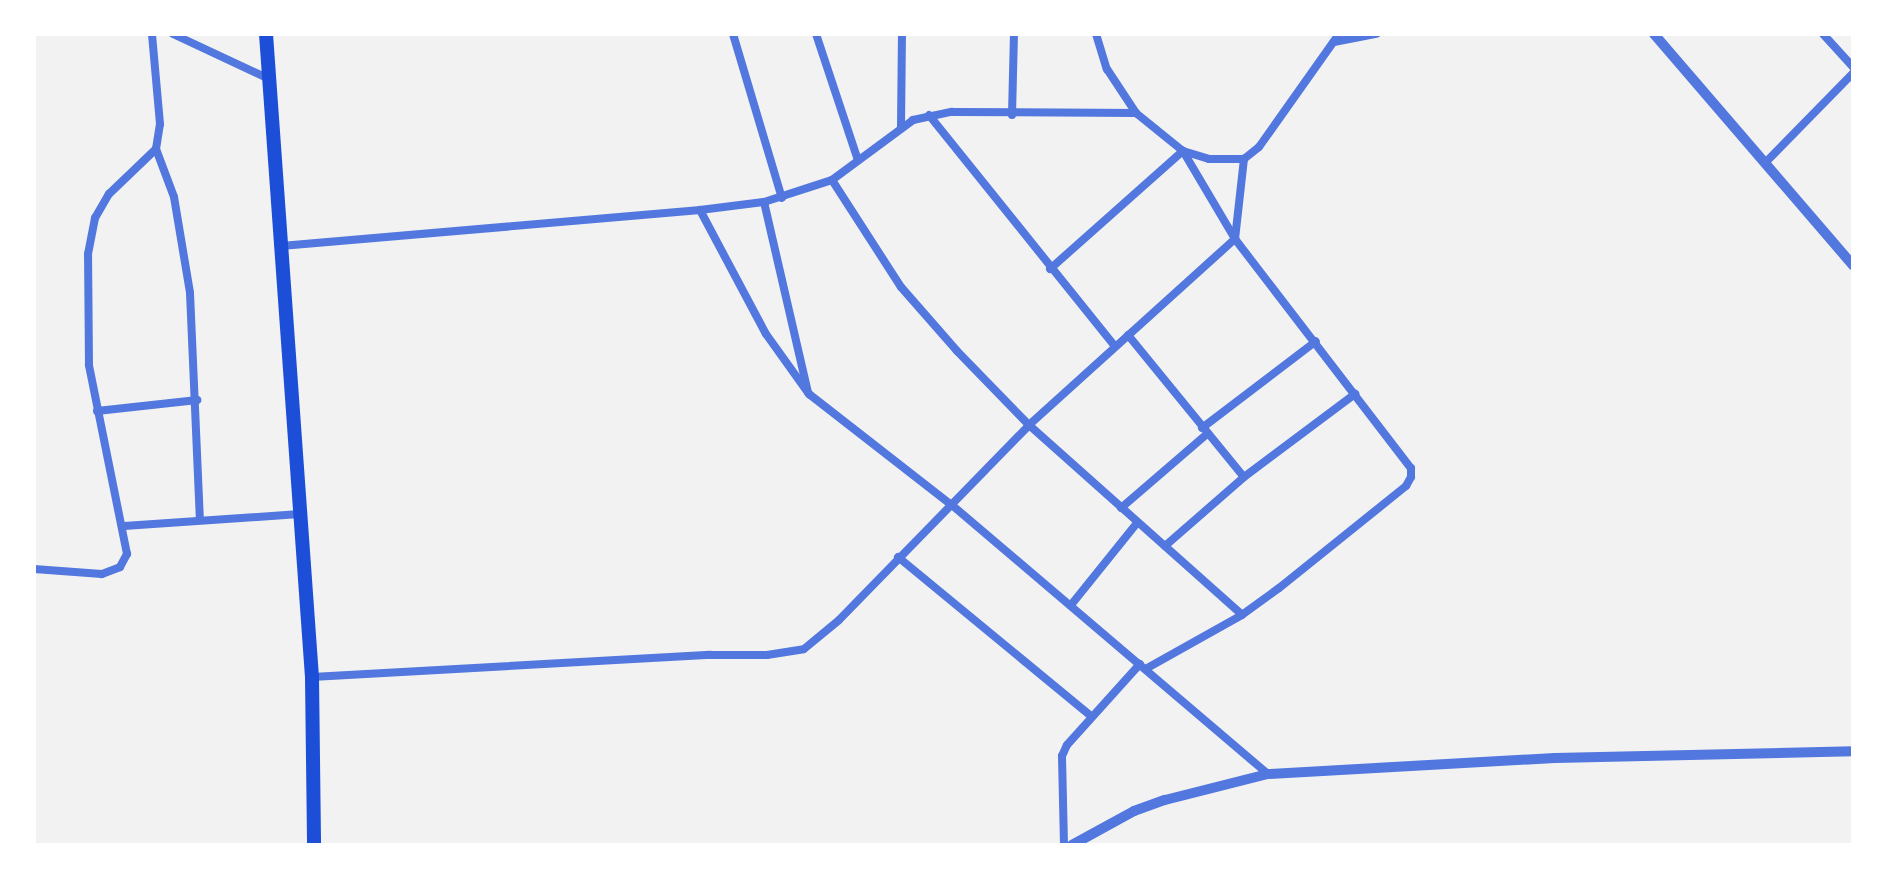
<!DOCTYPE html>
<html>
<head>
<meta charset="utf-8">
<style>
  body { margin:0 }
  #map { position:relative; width:1887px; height:879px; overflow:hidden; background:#f2f2f2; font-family:Quicksand,sans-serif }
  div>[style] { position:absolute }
  .minor>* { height:8px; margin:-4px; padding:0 4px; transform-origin:4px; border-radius:4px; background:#5277de }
  .tertiary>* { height:10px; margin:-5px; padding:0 5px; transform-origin:5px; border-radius:5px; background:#5277de }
  .primary>* { height:14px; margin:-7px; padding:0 7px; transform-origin:7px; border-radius:7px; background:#1d4ed8 }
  span { translate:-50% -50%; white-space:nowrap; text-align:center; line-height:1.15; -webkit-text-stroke:7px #fff; paint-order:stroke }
  .frame { position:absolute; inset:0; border:36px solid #fff; pointer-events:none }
</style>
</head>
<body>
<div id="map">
  <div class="minor">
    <i style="left:173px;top:34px;width:106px;rotate:25.1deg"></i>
    <i style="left:733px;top:34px;width:171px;rotate:73.4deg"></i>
    <i style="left:816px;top:34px;width:133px;rotate:71.6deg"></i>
    <i style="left:1096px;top:34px;width:37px;rotate:73deg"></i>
    <i style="left:1107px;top:69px;width:53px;rotate:56.6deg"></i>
    <i style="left:1823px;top:34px;width:45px;rotate:47.7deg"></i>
    <i style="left:1334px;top:42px;width:43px;rotate:-10.8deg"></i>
    <i style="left:929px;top:115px;width:297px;rotate:51.2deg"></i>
    <i style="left:1012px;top:115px;width:81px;rotate:-88.6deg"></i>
    <i style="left:901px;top:127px;width:93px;rotate:-89.4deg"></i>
    <i style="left:156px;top:149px;width:51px;rotate:69.4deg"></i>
    <i style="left:174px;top:197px;width:97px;rotate:80.5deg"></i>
    <i style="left:190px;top:293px;width:226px;rotate:87.5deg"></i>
    <i style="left:1765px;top:163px;width:126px;rotate:-45.6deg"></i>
    <i style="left:832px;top:180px;width:127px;rotate:57.2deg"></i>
    <i style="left:901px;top:287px;width:85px;rotate:48.8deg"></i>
    <i style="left:957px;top:351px;width:103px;rotate:45.8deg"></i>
    <i style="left:1029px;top:425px;width:285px;rotate:41.7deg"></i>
    <i style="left:764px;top:202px;width:195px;rotate:77deg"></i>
    <i style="left:700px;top:210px;width:140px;rotate:62deg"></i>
    <i style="left:766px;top:334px;width:74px;rotate:54.4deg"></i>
    <i style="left:809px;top:394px;width:182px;rotate:37.9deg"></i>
    <i style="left:953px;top:506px;width:414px;rotate:40.4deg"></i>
    <i style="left:281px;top:246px;width:421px;rotate:-4.9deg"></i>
    <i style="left:700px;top:210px;width:64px;rotate:-7.1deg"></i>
    <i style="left:764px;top:202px;width:71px;rotate:-17.9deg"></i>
    <i style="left:832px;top:180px;width:101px;rotate:-36.5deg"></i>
    <i style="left:913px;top:120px;width:40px;rotate:-12deg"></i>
    <i style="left:952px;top:112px;width:184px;rotate:0.3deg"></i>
    <i style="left:1136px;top:113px;width:60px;rotate:39deg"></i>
    <i style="left:1183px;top:151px;width:27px;rotate:17deg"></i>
    <i style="left:1209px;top:159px;width:35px"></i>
    <i style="left:1244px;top:159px;width:19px;rotate:-39deg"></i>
    <i style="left:1259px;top:147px;width:138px;rotate:-54.7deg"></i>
    <i style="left:1050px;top:269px;width:178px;rotate:-41.6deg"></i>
    <i style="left:1183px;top:151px;width:102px;rotate:59.4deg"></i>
    <i style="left:1235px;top:239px;width:289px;rotate:52.5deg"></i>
    <i style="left:1411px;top:468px;width:9px;rotate:90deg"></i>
    <i style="left:1411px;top:477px;width:10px;rotate:119deg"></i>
    <i style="left:1406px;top:486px;width:163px;rotate:141.2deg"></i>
    <i style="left:1279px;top:588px;width:46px;rotate:143.9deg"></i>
    <i style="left:1242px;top:615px;width:109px;rotate:150.8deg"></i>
    <i style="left:1128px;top:335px;width:183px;rotate:50.8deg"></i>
    <i style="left:97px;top:411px;width:101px;rotate:-6.3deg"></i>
    <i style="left:1202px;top:428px;width:143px;rotate:-37.3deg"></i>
    <i style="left:1121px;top:508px;width:113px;rotate:-40.7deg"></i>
    <i style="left:124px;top:526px;width:176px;rotate:-3.9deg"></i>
    <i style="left:1165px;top:546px;width:105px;rotate:-41.1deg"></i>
    <i style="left:1244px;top:477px;width:139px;rotate:-36.8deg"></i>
    <i style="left:898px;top:557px;width:251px;rotate:39.5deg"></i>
    <i style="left:34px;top:569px;width:68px;rotate:4.2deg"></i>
    <i style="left:102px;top:574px;width:19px;rotate:-21deg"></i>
    <i style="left:120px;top:567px;width:15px;rotate:-62deg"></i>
    <i style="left:127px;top:554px;width:193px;rotate:-101.4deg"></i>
    <i style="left:89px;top:365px;width:111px;rotate:-90.5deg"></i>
    <i style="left:88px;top:254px;width:37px;rotate:-79deg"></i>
    <i style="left:95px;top:218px;width:28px;rotate:-60deg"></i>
    <i style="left:109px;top:194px;width:65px;rotate:-43.8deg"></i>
    <i style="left:156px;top:149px;width:25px;rotate:-81deg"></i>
    <i style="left:160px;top:124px;width:90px;rotate:-95.1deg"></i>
    <i style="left:1071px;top:605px;width:105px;rotate:-51.2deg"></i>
    <i style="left:312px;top:677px;width:399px;rotate:-3.2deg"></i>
    <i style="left:710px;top:655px;width:57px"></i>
    <i style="left:767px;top:655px;width:37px;rotate:-9deg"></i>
    <i style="left:804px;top:649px;width:45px;rotate:-39.6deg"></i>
    <i style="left:839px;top:620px;width:272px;rotate:-45.7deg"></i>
    <i style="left:1029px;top:425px;width:278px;rotate:-42.1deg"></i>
    <i style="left:1235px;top:239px;width:81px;rotate:-83.6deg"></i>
    <i style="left:1064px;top:845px;width:89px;rotate:-91.3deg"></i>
    <i style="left:1062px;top:756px;width:12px;rotate:-66deg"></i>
    <i style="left:1067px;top:745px;width:109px;rotate:-48deg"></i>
  </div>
  <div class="tertiary">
    <i style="left:1654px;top:34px;width:305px;rotate:49.3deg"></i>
    <i style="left:1072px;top:845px;width:71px;rotate:-28.7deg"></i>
    <i style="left:1134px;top:811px;width:33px;rotate:-20deg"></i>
    <i style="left:1165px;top:800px;width:106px;rotate:-14.2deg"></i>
    <i style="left:1268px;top:774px;width:287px;rotate:-3.2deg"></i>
    <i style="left:1555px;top:758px;width:298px;rotate:-1.3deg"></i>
  </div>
  <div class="primary">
    <i style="left:266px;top:34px;width:645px;rotate:85.91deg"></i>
    <i style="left:312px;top:677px;width:168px;rotate:89.3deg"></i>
  </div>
  <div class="frame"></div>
</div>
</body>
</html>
